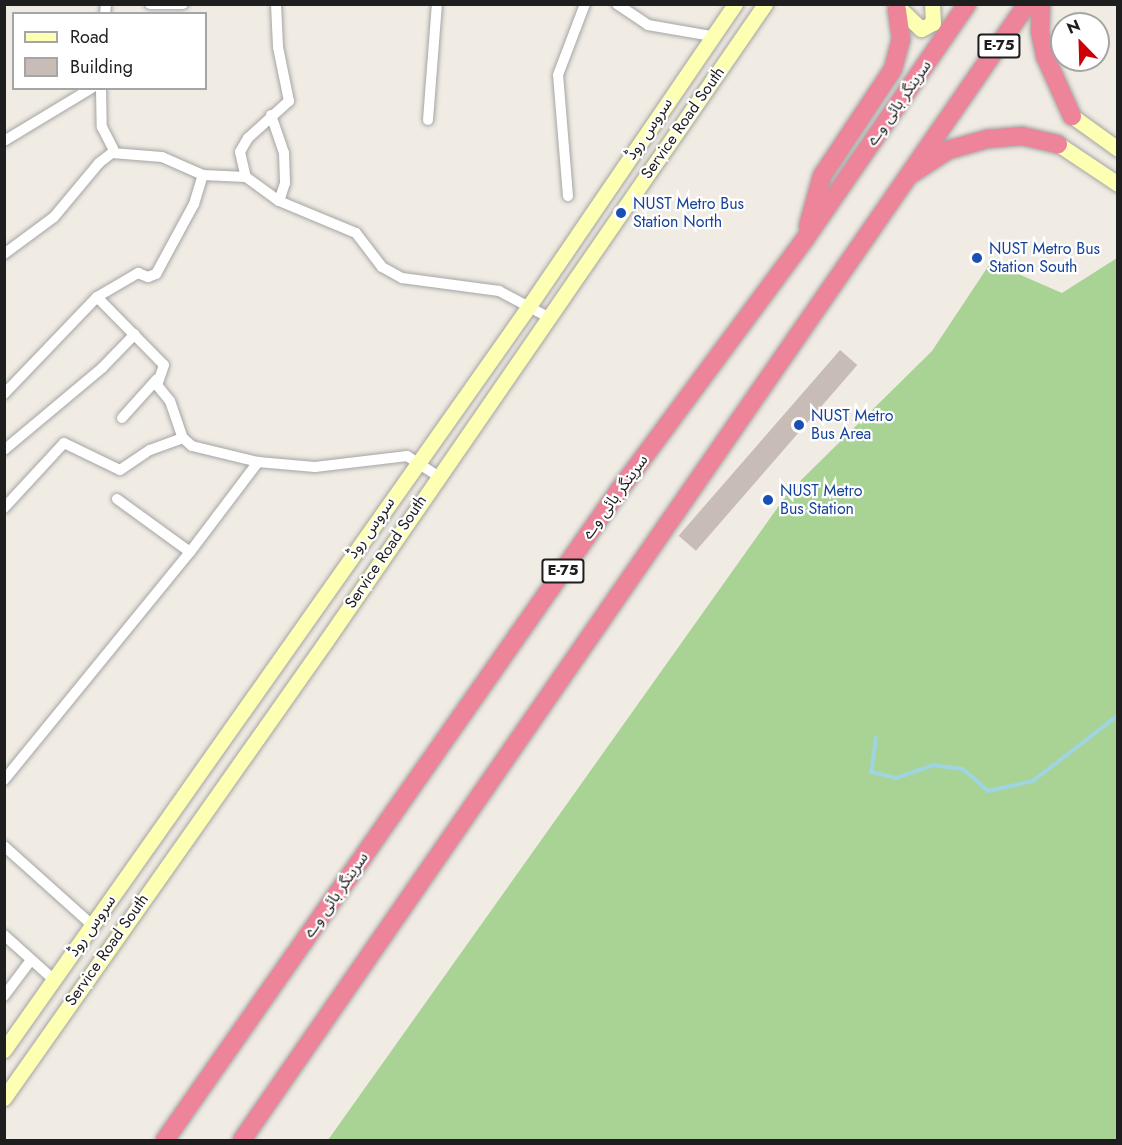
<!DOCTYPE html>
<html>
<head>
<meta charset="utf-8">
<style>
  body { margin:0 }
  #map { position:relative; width:1122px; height:1145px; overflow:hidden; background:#f0ebe3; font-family:Jost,"Noto Sans Arabic",sans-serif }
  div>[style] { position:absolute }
  .forest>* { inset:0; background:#a8d394 }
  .stream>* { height:4px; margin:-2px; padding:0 2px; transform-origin:2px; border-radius:2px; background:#9fd4e1 }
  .building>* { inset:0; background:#c8bdb6; transform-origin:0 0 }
  .roads { filter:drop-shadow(0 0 2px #a5a5a5) drop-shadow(0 0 2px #a5a5a5) }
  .street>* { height:10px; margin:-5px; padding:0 5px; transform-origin:5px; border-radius:5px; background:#fff }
  .secondary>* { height:15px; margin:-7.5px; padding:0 7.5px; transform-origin:7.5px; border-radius:7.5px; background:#fdffb2 }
  .highway>* { height:18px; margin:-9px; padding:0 9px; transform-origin:9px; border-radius:9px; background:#ee849a }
  .dots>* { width:16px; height:16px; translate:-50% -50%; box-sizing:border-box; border:3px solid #fff; border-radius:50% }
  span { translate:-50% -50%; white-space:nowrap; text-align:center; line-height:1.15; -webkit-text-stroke:4.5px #fff; paint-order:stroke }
  .shield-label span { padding:2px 4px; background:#fff; border:2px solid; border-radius:4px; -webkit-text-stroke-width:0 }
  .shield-label { font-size:15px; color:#1e1e1e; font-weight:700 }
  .street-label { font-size:16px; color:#1e1e1e }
  .transit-label { font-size:16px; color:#164399 }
  .left { translate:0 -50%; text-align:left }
  .frame { position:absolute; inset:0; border:6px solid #1e1e1e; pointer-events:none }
  .legend { position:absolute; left:12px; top:12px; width:195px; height:78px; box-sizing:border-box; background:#fff; border:2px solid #a5a5a5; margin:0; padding:8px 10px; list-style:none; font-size:18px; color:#1e1e1e }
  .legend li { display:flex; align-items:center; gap:12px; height:30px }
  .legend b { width:30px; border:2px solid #a5a5a5 }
  .north { position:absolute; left:1050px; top:12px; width:60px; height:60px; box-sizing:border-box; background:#fff; border:2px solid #a5a5a5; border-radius:50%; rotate:337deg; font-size:16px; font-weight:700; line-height:24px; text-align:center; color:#1e1e1e }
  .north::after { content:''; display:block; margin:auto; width:21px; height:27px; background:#cc0005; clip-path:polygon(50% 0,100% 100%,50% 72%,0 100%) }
</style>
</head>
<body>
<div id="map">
  <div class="forest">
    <i style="clip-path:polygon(1117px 258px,1117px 1140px,328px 1140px,788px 493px,932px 351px,991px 262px,1062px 293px)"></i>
  </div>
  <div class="stream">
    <i style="left:876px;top:738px;width:34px;rotate:98deg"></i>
    <i style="left:871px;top:772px;width:26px;rotate:13deg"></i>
    <i style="left:896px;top:778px;width:39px;rotate:-19deg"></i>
    <i style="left:933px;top:765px;width:30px;rotate:8deg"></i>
    <i style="left:963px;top:769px;width:33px;rotate:41deg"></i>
    <i style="left:988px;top:791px;width:46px;rotate:-12.5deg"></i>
    <i style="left:1033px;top:781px;width:108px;rotate:-37.8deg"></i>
  </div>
  <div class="building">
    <i style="left:840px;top:350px;width:23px;height:246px;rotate:41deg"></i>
  </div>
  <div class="roads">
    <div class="street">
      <i style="left:150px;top:4px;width:33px"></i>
      <i style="left:276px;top:4px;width:43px;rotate:87.3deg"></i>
      <i style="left:278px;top:47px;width:55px;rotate:78.5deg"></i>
      <i style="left:289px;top:101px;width:55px;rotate:137.9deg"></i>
      <i style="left:248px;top:138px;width:16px;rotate:120deg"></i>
      <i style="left:240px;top:152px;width:26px;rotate:77deg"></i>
      <i style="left:246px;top:177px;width:41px;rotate:36deg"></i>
      <i style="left:279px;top:201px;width:83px;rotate:22.6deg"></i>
      <i style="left:356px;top:233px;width:43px;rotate:52.6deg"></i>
      <i style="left:382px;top:267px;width:23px;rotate:29deg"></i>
      <i style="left:402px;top:278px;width:98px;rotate:7.6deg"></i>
      <i style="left:499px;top:291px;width:55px;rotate:28deg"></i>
      <i style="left:617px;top:4px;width:37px;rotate:34deg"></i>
      <i style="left:648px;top:25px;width:65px;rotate:9.8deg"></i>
      <i style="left:105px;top:14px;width:10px;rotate:-84deg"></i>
      <i style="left:101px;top:88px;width:39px;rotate:89deg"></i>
      <i style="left:102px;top:127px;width:25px;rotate:63deg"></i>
      <i style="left:271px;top:115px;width:40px;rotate:71.1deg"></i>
      <i style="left:284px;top:153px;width:30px;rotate:88deg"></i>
      <i style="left:285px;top:183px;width:19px;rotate:108deg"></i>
      <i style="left:428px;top:120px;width:116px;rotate:-85.6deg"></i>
      <i style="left:4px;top:141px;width:103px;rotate:-31.1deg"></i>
      <i style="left:568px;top:196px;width:121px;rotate:-94.7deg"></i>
      <i style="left:558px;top:75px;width:76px;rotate:-69.2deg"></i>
      <i style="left:4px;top:254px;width:62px;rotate:-36.5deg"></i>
      <i style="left:54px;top:217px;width:70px;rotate:-50.2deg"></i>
      <i style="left:99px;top:163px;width:16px;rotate:-38deg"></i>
      <i style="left:112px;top:153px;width:50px;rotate:4.6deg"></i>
      <i style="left:162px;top:157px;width:45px;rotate:23.7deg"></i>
      <i style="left:97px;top:297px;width:95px;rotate:45.4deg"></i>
      <i style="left:164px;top:365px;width:21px;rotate:109deg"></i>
      <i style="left:157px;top:385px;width:21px;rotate:51deg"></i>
      <i style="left:170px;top:401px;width:39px;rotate:71deg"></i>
      <i style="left:183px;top:438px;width:12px;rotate:42deg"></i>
      <i style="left:192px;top:446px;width:68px;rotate:13.6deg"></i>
      <i style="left:258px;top:462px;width:57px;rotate:5deg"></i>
      <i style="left:315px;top:467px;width:93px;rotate:-6.8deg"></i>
      <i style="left:407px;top:456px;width:37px;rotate:33deg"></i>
      <i style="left:4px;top:394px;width:134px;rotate:-46.2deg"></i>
      <i style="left:97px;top:297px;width:48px;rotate:-30.3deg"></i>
      <i style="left:138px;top:273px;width:11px;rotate:22deg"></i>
      <i style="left:148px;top:277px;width:9px;rotate:-21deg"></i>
      <i style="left:156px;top:274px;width:80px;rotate:-61.5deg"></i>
      <i style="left:194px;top:204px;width:30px;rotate:-73deg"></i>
      <i style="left:203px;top:175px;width:43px;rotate:2.7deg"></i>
      <i style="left:122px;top:418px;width:52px;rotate:-48.1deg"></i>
      <i style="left:4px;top:450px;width:128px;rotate:-39.9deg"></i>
      <i style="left:102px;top:368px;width:47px;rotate:-45.9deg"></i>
      <i style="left:117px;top:499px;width:90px;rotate:36deg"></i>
      <i style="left:4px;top:508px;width:88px;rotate:-47.3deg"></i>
      <i style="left:64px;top:443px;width:62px;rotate:25.7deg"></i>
      <i style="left:120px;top:470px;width:36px;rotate:-34deg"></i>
      <i style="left:150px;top:450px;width:35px;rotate:-20deg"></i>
      <i style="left:4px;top:780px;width:294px;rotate:-50.8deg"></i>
      <i style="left:190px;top:552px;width:113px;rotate:-52.9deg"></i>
      <i style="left:4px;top:846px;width:118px;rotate:41.9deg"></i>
      <i style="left:4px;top:935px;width:67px;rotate:42deg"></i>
      <i style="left:4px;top:996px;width:45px;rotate:-53.1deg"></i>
    </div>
    <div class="secondary">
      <i style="left:895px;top:4px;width:36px;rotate:44deg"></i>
      <i style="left:921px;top:29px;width:13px;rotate:-27deg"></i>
      <i style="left:933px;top:23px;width:19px;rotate:-93deg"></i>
      <i style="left:1072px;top:116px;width:57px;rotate:35.7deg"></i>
      <i style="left:1058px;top:144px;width:72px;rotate:33.7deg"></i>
      <i style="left:4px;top:1050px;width:911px;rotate:-54.79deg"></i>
      <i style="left:529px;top:306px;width:366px;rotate:-55.7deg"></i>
      <i style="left:4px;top:1098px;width:559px;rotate:-54.83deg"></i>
      <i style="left:326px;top:641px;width:774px;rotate:-55.43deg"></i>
    </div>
    <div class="highway">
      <i style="left:1041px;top:4px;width:28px;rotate:92deg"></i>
      <i style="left:1040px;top:32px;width:25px;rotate:78deg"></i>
      <i style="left:1045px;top:56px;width:66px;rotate:65.8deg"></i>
      <i style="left:913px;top:173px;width:42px;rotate:-33.3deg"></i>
      <i style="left:948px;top:150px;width:41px;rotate:-15.8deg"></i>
      <i style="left:987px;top:139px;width:35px;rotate:-5deg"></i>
      <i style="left:1022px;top:136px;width:37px;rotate:13deg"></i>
      <i style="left:808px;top:226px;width:52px;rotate:-74.4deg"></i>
      <i style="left:822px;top:176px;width:128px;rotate:-56.4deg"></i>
      <i style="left:893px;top:69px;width:31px;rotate:-75deg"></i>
      <i style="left:901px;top:39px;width:30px;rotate:-98deg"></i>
      <i style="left:165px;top:1140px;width:794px;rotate:-55.05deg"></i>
      <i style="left:620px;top:489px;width:311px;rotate:-53.5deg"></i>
      <i style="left:805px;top:239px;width:285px;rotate:-55.4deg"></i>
      <i style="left:242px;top:1140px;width:1381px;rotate:-55.35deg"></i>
    </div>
  </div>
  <div class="dots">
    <i style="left:621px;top:213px;background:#1a4fb4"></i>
    <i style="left:977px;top:258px;background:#1a4fb4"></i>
    <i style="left:799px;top:425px;background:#1a4fb4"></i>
    <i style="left:768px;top:500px;background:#1a4fb4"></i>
  </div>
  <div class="shield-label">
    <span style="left:999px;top:46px">E-75</span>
    <span style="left:563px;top:571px">E-75</span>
  </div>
  <div class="street-label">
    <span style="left:899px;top:103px;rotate:-55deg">سرینگر ہائی وے</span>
    <span style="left:683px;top:123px;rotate:-55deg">Service Road South</span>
    <span style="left:649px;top:129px;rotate:-56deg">سروس روڈ</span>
    <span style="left:615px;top:497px;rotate:-54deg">سرینگر ہائی وے</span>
    <span style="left:371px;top:528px;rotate:-55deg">سروس روڈ</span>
    <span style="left:386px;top:552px;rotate:-56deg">Service Road South</span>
    <span style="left:336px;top:895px;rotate:-55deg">سرینگر ہائی وے</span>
    <span style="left:92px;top:926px;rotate:-55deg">سروس روڈ</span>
    <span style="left:107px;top:950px;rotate:-55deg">Service Road South</span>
  </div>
  <div class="transit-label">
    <span class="left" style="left:633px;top:213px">NUST Metro Bus<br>Station North</span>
    <span class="left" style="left:989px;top:258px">NUST Metro Bus<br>Station South</span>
    <span class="left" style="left:811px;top:425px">NUST Metro<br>Bus Area</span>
    <span class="left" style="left:780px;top:500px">NUST Metro<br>Bus Station</span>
  </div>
  <div class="frame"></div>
  <ul class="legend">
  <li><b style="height:8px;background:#fdffb2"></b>Road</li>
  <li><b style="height:16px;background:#c8bdb6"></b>Building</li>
  </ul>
  <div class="north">N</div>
</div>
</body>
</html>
